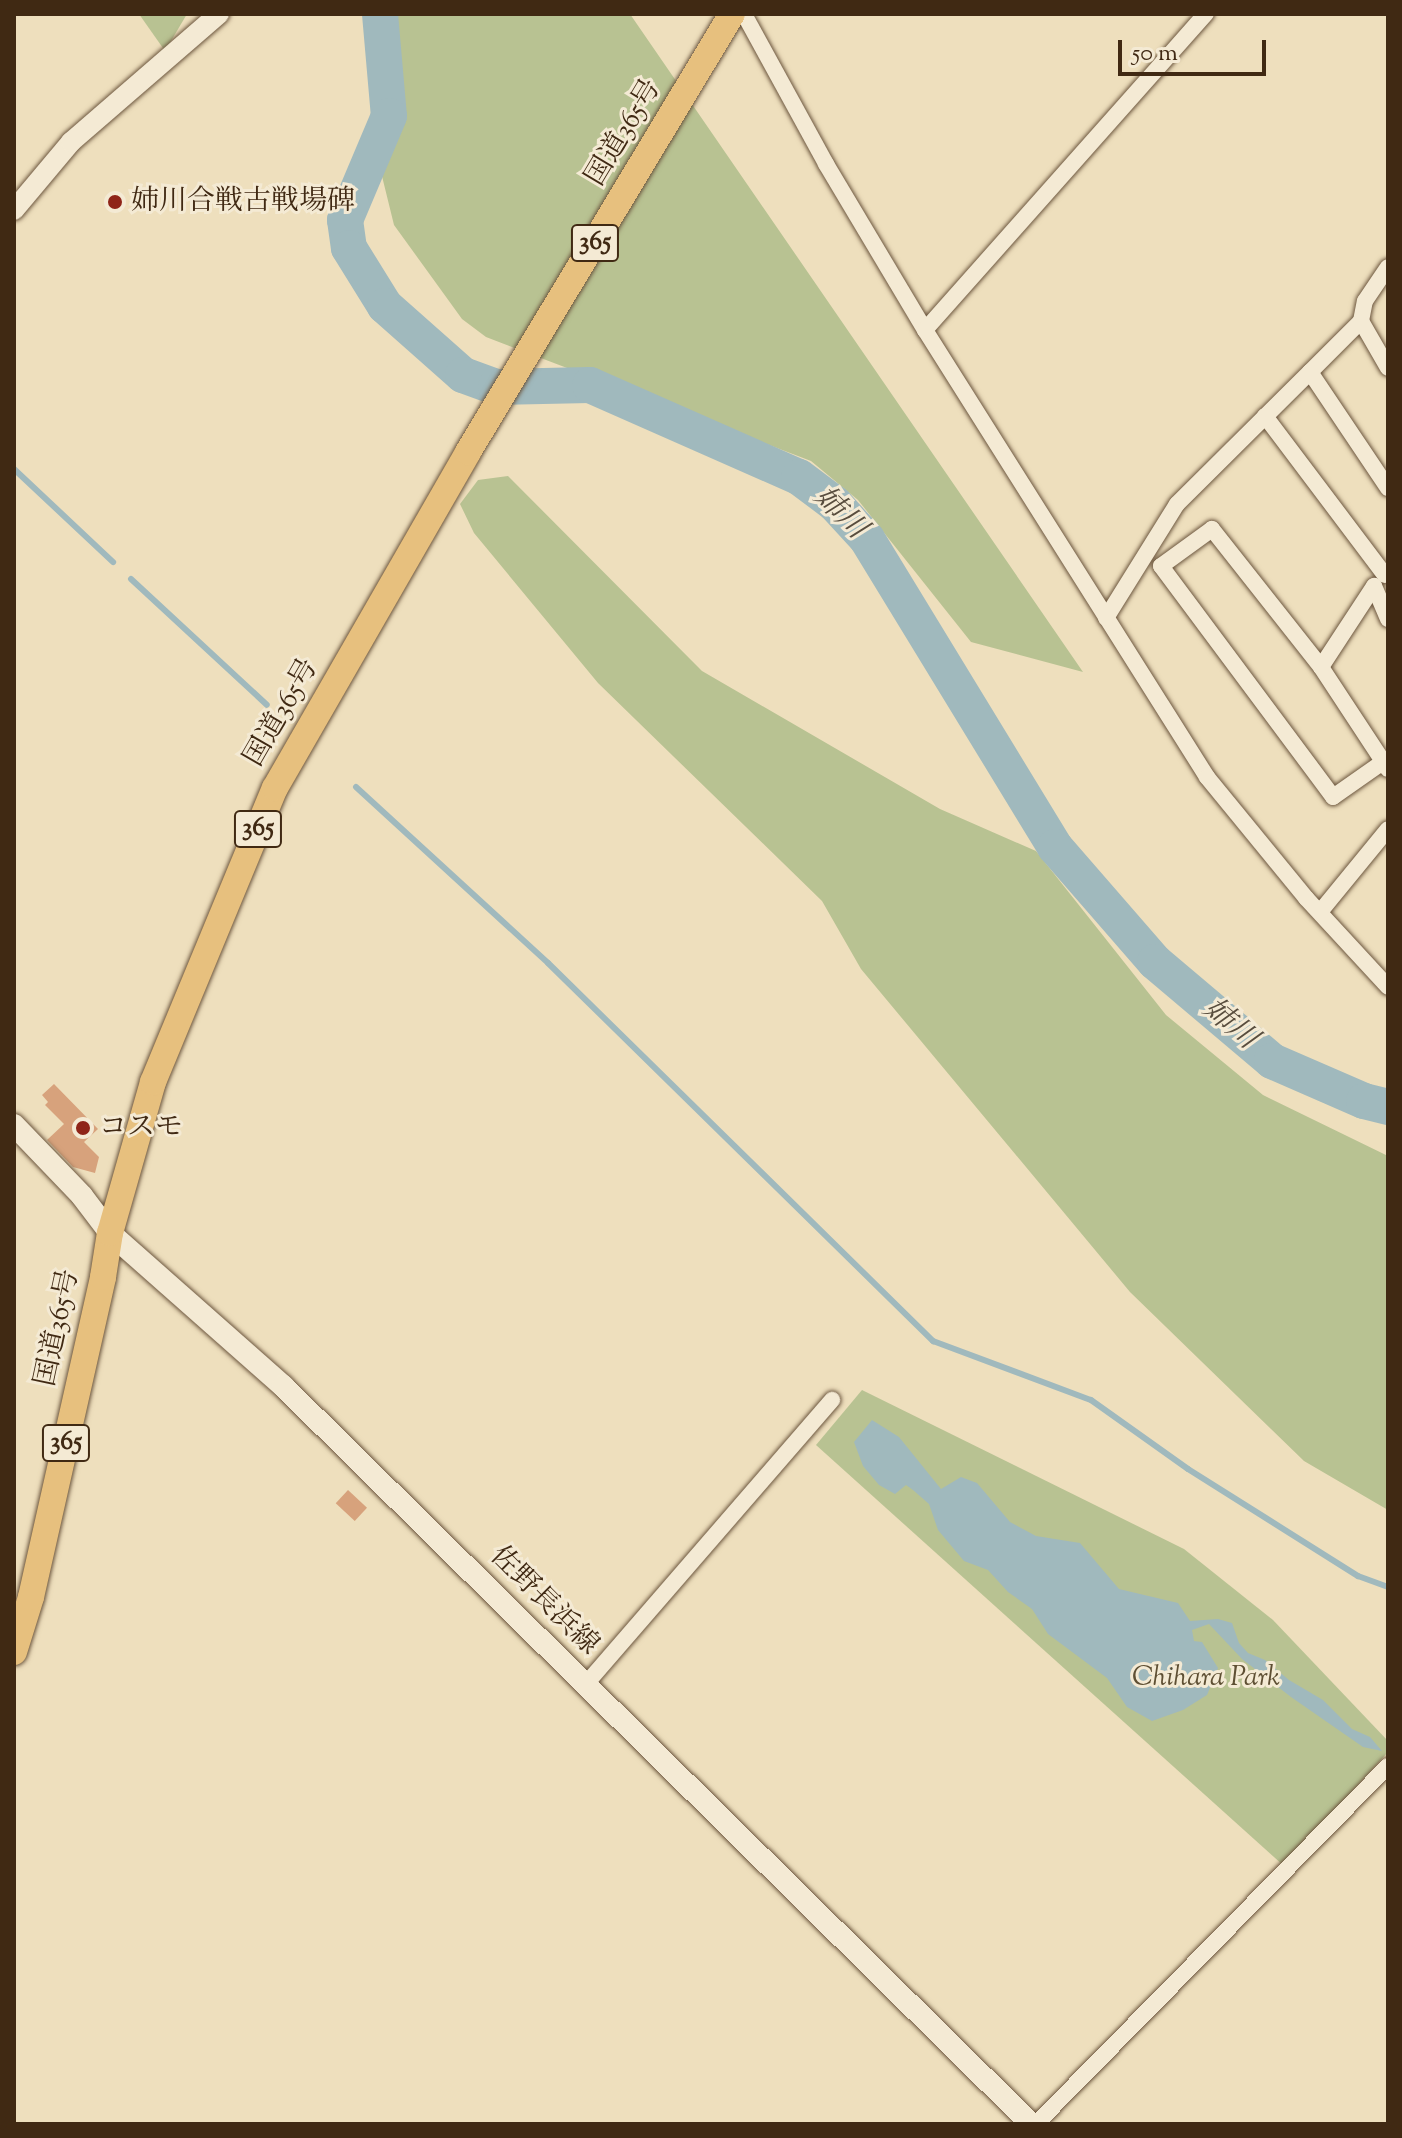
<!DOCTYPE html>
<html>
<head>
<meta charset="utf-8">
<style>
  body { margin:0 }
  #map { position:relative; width:1402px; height:2138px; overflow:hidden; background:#eedfbd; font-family:"Sorts Mill Goudy","Noto Serif JP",serif }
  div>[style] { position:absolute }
  .green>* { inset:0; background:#b8c292 }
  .water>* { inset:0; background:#a0b9bd }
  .stream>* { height:6px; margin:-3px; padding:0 3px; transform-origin:3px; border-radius:3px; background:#a0b9bd }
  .river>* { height:36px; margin:-18px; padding:0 18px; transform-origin:18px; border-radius:18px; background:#a0b9bd }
  .building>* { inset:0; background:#d7a27c; transform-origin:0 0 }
  .roads { filter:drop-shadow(0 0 2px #6c563e) drop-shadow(0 0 2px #6c563e) }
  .minor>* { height:16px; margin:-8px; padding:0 8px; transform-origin:8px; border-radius:8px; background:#f4ead4 }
  .tertiary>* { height:20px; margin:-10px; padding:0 10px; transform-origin:10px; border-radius:10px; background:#f4ead4 }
  .secondary>* { height:22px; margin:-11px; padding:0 11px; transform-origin:11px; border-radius:11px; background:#f4ead4 }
  .trunk>* { height:26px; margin:-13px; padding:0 13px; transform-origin:13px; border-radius:13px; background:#e7c07e }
  .dots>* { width:22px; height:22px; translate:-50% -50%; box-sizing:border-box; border:4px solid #f4ead4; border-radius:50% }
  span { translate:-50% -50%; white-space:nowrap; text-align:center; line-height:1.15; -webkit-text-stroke:6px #f4ead4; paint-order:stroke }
  .shield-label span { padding:2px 6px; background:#f4ead4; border:2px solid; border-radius:6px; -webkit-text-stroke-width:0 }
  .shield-label { font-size:26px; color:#402913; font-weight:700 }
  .street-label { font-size:28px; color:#402913 }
  .poi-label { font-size:28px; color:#402913 }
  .left { translate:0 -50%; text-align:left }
  .park-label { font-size:28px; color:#5e4f33; font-style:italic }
  .water-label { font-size:30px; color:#584d3e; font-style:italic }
  .frame { position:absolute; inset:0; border:16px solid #402913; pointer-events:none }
  .scale { position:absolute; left:1118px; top:40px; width:148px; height:36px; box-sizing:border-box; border:4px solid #402913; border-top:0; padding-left:10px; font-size:24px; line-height:28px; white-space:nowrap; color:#402913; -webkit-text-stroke:6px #f4ead4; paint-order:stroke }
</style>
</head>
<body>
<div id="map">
  <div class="green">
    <i style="clip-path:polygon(139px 14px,187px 14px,165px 51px)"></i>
    <i style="clip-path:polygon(390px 14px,630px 14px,1083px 672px,971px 642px,858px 500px,811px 461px,486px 337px,462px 319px,394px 225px,379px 164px,402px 104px)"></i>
    <i style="clip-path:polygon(508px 476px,702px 671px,940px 809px,1036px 851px,1166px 1015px,1263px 1095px,1388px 1156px,1388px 1510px,1304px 1461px,1130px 1292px,861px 969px,822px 901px,598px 683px,474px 533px,460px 504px,478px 480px)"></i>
    <i style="clip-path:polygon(862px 1390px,1184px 1549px,1273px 1620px,1388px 1741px,1388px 1752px,1284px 1866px,816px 1445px)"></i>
  </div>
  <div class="water">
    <i style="clip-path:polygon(872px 1420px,899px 1437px,941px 1489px,961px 1477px,977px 1483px,1010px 1522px,1036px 1536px,1080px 1543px,1119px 1589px,1178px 1603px,1190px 1621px,1218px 1619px,1232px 1623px,1239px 1643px,1248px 1653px,1265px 1660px,1289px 1680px,1323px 1700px,1352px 1729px,1370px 1737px,1382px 1751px,1363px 1747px,1291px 1697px,1242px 1659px,1209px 1624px,1192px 1630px,1194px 1641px,1202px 1642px,1218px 1668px,1207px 1695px,1183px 1710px,1152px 1721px,1127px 1707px,1107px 1678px,1048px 1634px,1032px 1609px,1008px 1592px,988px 1570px,964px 1561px,938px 1530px,929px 1504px,913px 1490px,906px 1485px,895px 1494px,879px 1485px,863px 1466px,854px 1442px)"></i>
  </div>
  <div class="stream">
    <i style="left:14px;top:469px;width:136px;rotate:43.2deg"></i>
    <i style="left:131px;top:579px;width:185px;rotate:42.8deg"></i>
    <i style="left:356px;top:787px;width:260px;rotate:42.5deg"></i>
    <i style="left:548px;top:963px;width:540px;rotate:44.47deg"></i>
    <i style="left:933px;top:1341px;width:169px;rotate:20.5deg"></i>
    <i style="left:1091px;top:1400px;width:119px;rotate:35.4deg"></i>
    <i style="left:1188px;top:1469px;width:201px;rotate:32.2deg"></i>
    <i style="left:1358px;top:1576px;width:32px;rotate:20deg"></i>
  </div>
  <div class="river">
    <i style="left:380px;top:14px;width:102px;rotate:85deg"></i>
    <i style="left:389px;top:116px;width:113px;rotate:112.9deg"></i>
    <i style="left:345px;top:220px;width:28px;rotate:82deg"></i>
    <i style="left:349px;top:248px;width:68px;rotate:58.2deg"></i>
    <i style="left:385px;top:306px;width:104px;rotate:41.5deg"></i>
    <i style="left:463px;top:375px;width:35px;rotate:20deg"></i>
    <i style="left:496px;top:387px;width:94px;rotate:-1.2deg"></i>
    <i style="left:590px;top:385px;width:228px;rotate:23.8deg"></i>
    <i style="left:799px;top:477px;width:45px;rotate:36.9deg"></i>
    <i style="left:835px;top:504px;width:47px;rotate:47.6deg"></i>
    <i style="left:867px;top:539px;width:361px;rotate:58.6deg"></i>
    <i style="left:1055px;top:847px;width:152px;rotate:49deg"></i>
    <i style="left:1155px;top:962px;width:153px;rotate:40.2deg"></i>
    <i style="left:1272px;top:1061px;width:100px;rotate:23.5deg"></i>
    <i style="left:1364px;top:1101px;width:25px;rotate:14deg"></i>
  </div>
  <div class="building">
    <i style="clip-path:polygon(54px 1084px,98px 1129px,84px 1142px,99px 1157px,95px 1173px,73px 1167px,47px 1140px,64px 1124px,45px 1105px,48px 1102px,42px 1095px)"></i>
    <i style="left:348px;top:1490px;width:26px;height:18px;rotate:43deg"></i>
  </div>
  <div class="roads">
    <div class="minor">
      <i style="left:744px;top:14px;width:171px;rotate:61.3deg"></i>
      <i style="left:826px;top:164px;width:193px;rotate:59.2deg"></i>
      <i style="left:925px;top:330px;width:529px;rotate:57.75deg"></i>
      <i style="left:1207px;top:777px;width:156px;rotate:50.7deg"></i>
      <i style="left:1306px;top:898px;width:121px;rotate:47.3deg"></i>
      <i style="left:1361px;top:321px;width:20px;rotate:-79deg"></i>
      <i style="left:1365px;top:301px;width:41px;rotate:-55.9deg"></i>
      <i style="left:925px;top:330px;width:423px;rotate:-48.4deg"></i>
      <i style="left:1310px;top:372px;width:72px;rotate:-45deg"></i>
      <i style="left:1361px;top:321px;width:54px;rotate:60.1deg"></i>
      <i style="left:1265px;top:416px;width:199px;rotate:53deg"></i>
      <i style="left:1106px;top:618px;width:134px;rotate:-58.1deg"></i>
      <i style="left:1177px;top:504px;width:187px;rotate:-44.8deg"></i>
      <i style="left:1310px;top:372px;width:140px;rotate:56.1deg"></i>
      <i style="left:1321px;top:667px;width:176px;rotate:-128.3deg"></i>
      <i style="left:1212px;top:529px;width:63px;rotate:144deg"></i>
      <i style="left:1161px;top:566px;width:288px;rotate:53.3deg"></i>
      <i style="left:1333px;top:797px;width:61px;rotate:-35deg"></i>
      <i style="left:1388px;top:769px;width:122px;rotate:-123.3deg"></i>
      <i style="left:1321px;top:667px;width:97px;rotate:-56.8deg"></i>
      <i style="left:1374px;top:586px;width:36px;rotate:67deg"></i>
      <i style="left:1320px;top:912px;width:107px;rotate:-50.7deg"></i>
      <i style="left:586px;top:1684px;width:376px;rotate:-49.1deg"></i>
      <i style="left:1036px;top:2124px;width:502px;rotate:-45.48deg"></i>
    </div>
    <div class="tertiary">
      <i style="left:14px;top:210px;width:89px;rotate:-50deg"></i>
      <i style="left:71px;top:142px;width:196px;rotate:-40.9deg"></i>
    </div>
    <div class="secondary">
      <i style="left:14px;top:1125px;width:98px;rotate:46.2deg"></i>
      <i style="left:82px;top:1196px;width:46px;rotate:52.9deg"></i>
      <i style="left:110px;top:1233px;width:231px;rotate:41.5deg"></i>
      <i style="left:283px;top:1386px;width:1051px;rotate:44.61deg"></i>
    </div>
    <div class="trunk">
      <i style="left:14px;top:1652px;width:58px;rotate:-72.8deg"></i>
      <i style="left:31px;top:1597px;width:328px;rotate:-77.3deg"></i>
      <i style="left:103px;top:1277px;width:45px;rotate:-81deg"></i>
      <i style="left:110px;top:1233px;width:157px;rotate:-74.1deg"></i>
      <i style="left:153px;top:1082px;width:318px;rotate:-67.5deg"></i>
      <i style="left:275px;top:788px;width:387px;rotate:-60.1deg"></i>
      <i style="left:468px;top:452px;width:511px;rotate:-58.92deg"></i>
    </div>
  </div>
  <div class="dots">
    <i style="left:115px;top:202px;background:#8f2418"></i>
    <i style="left:83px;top:1128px;background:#8f2418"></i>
  </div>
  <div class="shield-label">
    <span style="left:595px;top:243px">365</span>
    <span style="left:258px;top:829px">365</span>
    <span style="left:66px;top:1443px">365</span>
  </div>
  <div class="street-label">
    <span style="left:624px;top:133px;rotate:-59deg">国道365号</span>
    <span style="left:282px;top:713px;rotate:-60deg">国道365号</span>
    <span style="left:58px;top:1328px;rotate:-78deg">国道365号</span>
    <span style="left:544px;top:1601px;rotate:45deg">佐野長浜線</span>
  </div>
  <div class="poi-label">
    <span class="left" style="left:131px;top:202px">姉川合戦古戦場碑</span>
    <span class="left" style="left:99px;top:1128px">コスモ</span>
  </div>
  <div class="park-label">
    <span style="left:1206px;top:1678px">Chihara Park</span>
  </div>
  <div class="water-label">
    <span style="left:839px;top:514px;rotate:44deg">姉川</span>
    <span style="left:1229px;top:1025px;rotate:40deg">姉川</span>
  </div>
  <div class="frame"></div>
  <div class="scale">50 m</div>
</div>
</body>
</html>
